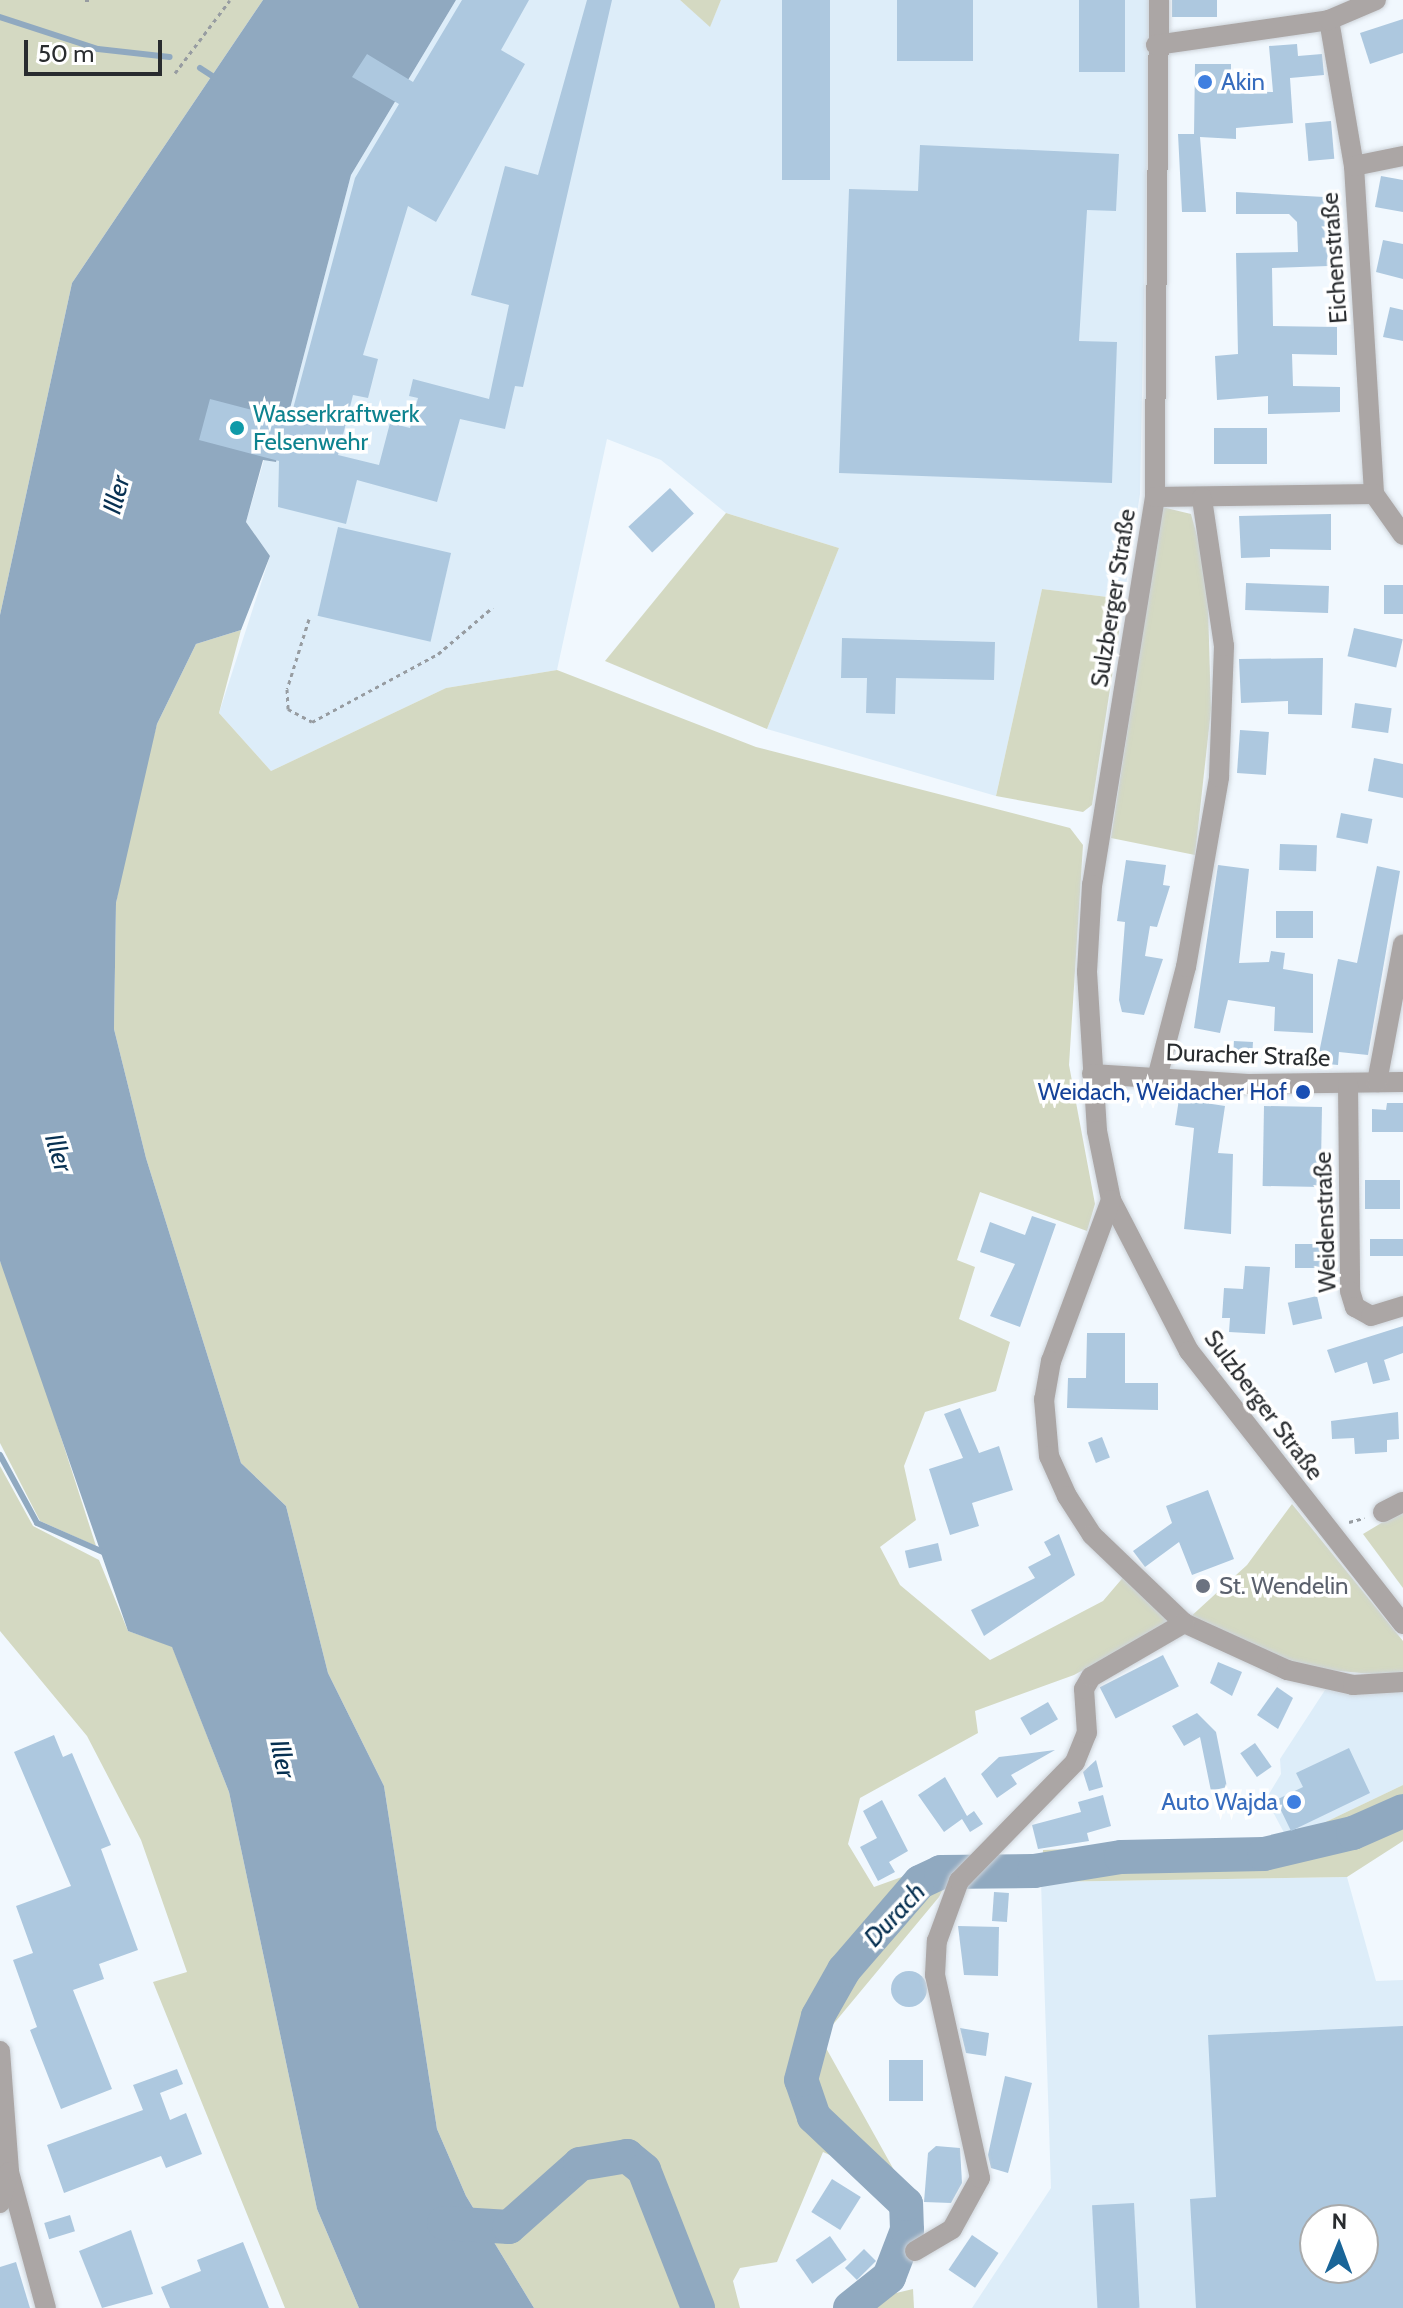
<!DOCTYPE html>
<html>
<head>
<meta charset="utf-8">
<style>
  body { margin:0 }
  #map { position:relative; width:1403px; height:2308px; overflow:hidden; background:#f1f8fe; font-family:Cabin,sans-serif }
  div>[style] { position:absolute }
  .built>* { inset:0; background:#ddedf9 }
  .green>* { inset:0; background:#d4d9c2 }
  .water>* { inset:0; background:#90a9c0 }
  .stream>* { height:6px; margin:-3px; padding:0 3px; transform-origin:3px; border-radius:3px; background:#90a9c0 }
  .river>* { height:34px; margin:-17px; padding:0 17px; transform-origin:17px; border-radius:17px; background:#90a9c0 }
  .building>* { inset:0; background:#adc8df; transform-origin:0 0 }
  .round { border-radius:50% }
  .path>* { height:3px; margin-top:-1.5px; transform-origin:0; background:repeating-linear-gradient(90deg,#979ca1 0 4px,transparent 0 8px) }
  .roads { filter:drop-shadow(0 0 2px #cdd3d9) drop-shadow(0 0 2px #cdd3d9) }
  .minor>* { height:20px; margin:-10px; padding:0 10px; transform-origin:10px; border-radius:10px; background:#aba6a5 }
  .dots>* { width:22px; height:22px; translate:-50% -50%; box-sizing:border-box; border:4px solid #fff; border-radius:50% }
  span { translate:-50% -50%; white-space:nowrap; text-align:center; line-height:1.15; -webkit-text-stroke:7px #fff; paint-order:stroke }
  .shop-label { font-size:24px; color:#366cbe }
  .left { translate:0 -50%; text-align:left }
  .right { translate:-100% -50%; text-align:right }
  .street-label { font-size:24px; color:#292c2f }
  .culture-label { font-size:24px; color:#0d838f }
  .transit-label { font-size:24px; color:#164399 }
  .worship-label { font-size:24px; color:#5b616d }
  .water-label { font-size:26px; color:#073051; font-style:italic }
  .north { position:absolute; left:1299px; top:2204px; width:80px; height:80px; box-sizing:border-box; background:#fff; border:2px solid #a9abac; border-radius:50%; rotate:1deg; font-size:22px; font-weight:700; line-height:32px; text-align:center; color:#292c2f }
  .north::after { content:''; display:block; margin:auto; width:28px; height:36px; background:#1a6598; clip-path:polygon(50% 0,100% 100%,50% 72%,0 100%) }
  .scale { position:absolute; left:24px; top:40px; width:138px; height:36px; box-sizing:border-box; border:4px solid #292c2f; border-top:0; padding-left:10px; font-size:24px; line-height:28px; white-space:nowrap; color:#292c2f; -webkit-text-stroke:6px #fff; paint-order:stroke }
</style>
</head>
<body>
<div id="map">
  <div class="built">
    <i style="clip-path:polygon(456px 0,680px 0,710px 26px,721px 0,1150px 0,1140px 494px,1124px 599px,1042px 589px,996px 796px,767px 729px,839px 548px,726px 513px,661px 460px,607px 439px,557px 670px,446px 688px,271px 771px,219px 713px,270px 556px,246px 522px,264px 460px,276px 462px,351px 175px)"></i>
    <i style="clip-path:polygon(1327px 1687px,1403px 1688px,1403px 1785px,1288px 1840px,1266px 1799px,1281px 1774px,1280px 1759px)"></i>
    <i style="clip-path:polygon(evenodd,1347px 1877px,1376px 1981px,1403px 1980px,1403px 2308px,972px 2308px,1051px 2188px,1041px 1882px,1347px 1877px,1315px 2220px,1363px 2220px,1363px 2268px,1315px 2268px,1315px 2220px)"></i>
  </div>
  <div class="green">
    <i style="clip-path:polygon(0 0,263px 0,72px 283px,0 615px)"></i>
    <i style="clip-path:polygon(680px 0,721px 0,710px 27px)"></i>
    <i style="clip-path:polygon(1162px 507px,1191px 514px,1207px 572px,1211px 710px,1195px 855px,1111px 838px)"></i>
    <i style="clip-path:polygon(726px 513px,839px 548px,767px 729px,605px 661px)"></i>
    <i style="clip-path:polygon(1042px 589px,1124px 599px,1092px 805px,1083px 812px,996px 796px)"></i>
    <i style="clip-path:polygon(241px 630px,219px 713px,271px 771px,446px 688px,557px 670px,756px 747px,1070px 828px,1083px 845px,1069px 1065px,1095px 1204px,1087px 1231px,980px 1192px,957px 1260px,975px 1267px,959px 1319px,1010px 1342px,996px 1391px,925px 1412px,904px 1466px,916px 1520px,880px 1547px,900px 1585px,990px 1660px,1103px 1601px,1126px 1574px,1174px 1621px,1074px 1675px,975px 1711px,978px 1733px,860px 1798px,848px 1844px,874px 1887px,960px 1856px,939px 1897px,821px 2039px,904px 2188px,823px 2152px,777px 2262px,740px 2268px,733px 2281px,740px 2308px,534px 2308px,466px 2196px,437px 2129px,384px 1786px,328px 1673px,286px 1506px,241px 1463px,146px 1158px,114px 1029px,116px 903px,132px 814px,157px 724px,196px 644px)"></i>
    <i style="clip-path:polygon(0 1261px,13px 1288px,96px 1546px,40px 1521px,0 1443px)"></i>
    <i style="clip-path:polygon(0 1466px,33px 1526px,99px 1560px,128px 1631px,172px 1646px,229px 1792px,317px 2209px,359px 2308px,285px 2308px,153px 1982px,187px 1972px,141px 1840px,87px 1736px,0 1631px)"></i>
    <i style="clip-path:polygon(1292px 1504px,1403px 1641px,1403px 1677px,1287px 1666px,1187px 1620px,1247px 1565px)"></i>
    <i style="clip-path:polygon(1403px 1510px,1403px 1588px,1363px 1534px)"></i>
    <i style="clip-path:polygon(1403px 1785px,1403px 1841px,1347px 1877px,1041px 1882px,1043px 1850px,1288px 1840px)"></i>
    <i style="clip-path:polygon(913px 2289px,914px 2308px,833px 2308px)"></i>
  </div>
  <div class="water">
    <i style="clip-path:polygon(263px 0,456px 0,351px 175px,276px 462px,263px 460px,246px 522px,270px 556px,241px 630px,196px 644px,157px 724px,116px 903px,114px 1029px,146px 1158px,241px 1463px,286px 1506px,328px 1673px,384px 1786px,437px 2129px,466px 2196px,534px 2308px,359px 2308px,317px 2209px,229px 1792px,172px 1647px,128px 1631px,0 1261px,0 615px,72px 283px)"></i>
  </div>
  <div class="stream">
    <i style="left:0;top:17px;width:103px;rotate:18.1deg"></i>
    <i style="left:98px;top:49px;width:72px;rotate:6.3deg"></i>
    <i style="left:200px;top:68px;width:17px;rotate:33deg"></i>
    <i style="left:0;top:1455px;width:77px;rotate:61.4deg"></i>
    <i style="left:37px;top:1523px;width:74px;rotate:23.8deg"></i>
  </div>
  <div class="river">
    <i style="left:444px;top:2223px;width:65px;rotate:3.5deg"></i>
    <i style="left:509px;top:2227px;width:95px;rotate:-41.6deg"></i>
    <i style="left:580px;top:2164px;width:48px;rotate:-9.7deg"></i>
    <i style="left:627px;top:2156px;width:22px;rotate:39deg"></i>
    <i style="left:644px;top:2170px;width:148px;rotate:68.6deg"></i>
    <i style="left:850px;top:2308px;width:50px;rotate:-38.5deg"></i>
    <i style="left:889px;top:2277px;width:50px;rotate:-69deg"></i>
    <i style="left:907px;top:2230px;width:26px;rotate:-92deg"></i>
    <i style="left:906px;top:2204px;width:127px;rotate:-136.6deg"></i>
    <i style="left:814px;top:2117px;width:39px;rotate:-109deg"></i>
    <i style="left:801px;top:2080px;width:66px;rotate:-75.1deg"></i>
    <i style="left:818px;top:2016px;width:53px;rotate:-60.5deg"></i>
    <i style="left:844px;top:1970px;width:116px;rotate:-49.2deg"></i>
    <i style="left:920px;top:1882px;width:23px;rotate:-25deg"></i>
    <i style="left:941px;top:1872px;width:93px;rotate:-0.6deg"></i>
    <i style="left:1034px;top:1871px;width:88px;rotate:-9.1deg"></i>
    <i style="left:1121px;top:1857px;width:143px;rotate:-1.2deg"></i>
    <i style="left:1264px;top:1854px;width:91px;rotate:-13.3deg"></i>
    <i style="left:1353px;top:1833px;width:55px;rotate:-23.7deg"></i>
  </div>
  <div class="building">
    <i style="clip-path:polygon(462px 0,529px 0,501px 50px,525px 64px,436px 222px,408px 206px,363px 355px,378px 359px,368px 398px,353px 395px,338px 455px,379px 465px,390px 423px,410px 428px,418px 398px,409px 396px,413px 379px,489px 399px,509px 305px,471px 295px,505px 166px,538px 175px,587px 0,612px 0,523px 387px,515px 386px,505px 429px,460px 419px,437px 502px,357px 480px,346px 524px,278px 507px,279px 461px,199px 440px,210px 399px,290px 420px,355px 178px,399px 104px,352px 77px,367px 54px,413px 82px)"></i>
    <i style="left:782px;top:0;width:48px;height:180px"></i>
    <i style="left:897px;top:0;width:76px;height:61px"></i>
    <i style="left:1079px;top:0;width:46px;height:72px"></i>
    <i style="left:1172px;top:0;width:45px;height:17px"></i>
    <i style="clip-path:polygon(1403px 19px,1403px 53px,1370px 64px,1360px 33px)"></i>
    <i style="clip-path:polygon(1297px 44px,1298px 56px,1322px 54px,1324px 75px,1290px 78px,1293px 123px,1236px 128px,1236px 139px,1200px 137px,1206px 212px,1182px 212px,1178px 134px,1194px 134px,1195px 64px,1231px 64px,1231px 91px,1273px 92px,1269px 46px)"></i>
    <i style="left:1331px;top:121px;width:38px;height:26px;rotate:85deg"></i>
    <i style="clip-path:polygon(920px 145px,1119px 154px,1116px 211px,1087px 210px,1079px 341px,1117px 342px,1112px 483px,839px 473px,849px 189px,918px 191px)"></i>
    <i style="clip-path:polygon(1381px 176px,1403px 180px,1403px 212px,1375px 207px)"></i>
    <i style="clip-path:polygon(1236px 192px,1324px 197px,1328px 266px,1272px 268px,1273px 326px,1337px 327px,1337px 355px,1292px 354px,1293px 386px,1340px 387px,1340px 412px,1268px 414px,1268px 396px,1217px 400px,1215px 356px,1238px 354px,1236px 253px,1298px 252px,1297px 222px,1289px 214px,1236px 214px)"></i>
    <i style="clip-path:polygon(1383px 240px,1403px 244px,1403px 279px,1376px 272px)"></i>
    <i style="clip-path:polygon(1390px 307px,1403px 310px,1403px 341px,1383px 337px)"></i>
    <i style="left:1267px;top:428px;width:36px;height:53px;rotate:90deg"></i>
    <i style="left:670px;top:488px;width:35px;height:57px;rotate:47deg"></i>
    <i style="clip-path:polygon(1331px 514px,1331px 550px,1270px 549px,1270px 557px,1241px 558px,1239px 516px)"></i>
    <i style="left:338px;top:527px;width:116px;height:91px;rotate:13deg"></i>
    <i style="left:1384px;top:585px;width:19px;height:29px"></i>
    <i style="left:1329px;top:586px;width:27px;height:83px;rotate:92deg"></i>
    <i style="left:1354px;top:628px;width:50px;height:29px;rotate:13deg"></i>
    <i style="clip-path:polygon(842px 638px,995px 642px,994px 680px,896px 678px,895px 714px,866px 713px,867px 678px,841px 678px)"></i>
    <i style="clip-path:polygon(1323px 658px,1322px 715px,1288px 714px,1288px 701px,1241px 703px,1239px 659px)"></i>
    <i style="left:1355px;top:703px;width:37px;height:25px;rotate:8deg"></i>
    <i style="left:1240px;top:730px;width:29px;height:43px;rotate:4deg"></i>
    <i style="clip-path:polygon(1374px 758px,1403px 764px,1403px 798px,1368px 791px)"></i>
    <i style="left:1341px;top:813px;width:32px;height:25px;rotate:11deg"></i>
    <i style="left:1280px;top:844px;width:37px;height:26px;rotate:2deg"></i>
    <i style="clip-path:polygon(1126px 860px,1166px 865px,1163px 885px,1170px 886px,1157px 927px,1150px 926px,1145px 956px,1163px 959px,1144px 1015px,1122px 1012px,1119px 1000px,1125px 922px,1117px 921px)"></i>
    <i style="clip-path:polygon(1218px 865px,1249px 869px,1239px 963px,1269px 962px,1271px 951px,1285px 953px,1283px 969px,1313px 974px,1313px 1033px,1274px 1031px,1275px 1007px,1228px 1000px,1220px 1033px,1194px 1028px)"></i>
    <i style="clip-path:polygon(1377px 866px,1400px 871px,1368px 1055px,1339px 1052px,1338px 1065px,1317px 1063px,1338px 959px,1357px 963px)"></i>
    <i style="left:1276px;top:911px;width:37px;height:27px"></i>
    <i style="left:1234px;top:1041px;width:19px;height:24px;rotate:3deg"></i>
    <i style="clip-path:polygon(1179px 1099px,1225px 1106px,1218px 1153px,1233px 1154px,1231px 1234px,1184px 1229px,1194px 1128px,1175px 1125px)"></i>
    <i style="clip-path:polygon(1387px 1103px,1403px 1103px,1403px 1132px,1372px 1132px,1372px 1109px,1386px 1110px)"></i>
    <i style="left:1264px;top:1106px;width:58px;height:80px;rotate:1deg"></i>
    <i style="left:1365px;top:1180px;width:35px;height:29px"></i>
    <i style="clip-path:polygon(1032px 1216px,1056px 1224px,1020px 1327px,990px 1316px,1015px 1264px,980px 1252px,990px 1222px,1025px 1235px)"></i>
    <i style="left:1370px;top:1239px;width:33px;height:17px"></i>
    <i style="left:1295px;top:1244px;width:36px;height:24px"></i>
    <i style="clip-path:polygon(1245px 1266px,1270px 1267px,1265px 1334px,1229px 1332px,1230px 1318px,1222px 1318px,1224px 1288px,1243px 1289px)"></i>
    <i style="left:1317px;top:1296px;width:23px;height:30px;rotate:77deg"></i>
    <i style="clip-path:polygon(1403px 1326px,1403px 1353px,1384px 1360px,1390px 1380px,1373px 1384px,1367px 1362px,1335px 1373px,1327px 1350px)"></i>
    <i style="clip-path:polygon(1087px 1333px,1125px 1333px,1125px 1383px,1158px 1383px,1158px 1410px,1067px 1408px,1068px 1378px,1086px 1378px)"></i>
    <i style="clip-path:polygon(960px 1408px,979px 1453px,999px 1446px,1013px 1490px,972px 1503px,979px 1526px,950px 1535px,929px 1469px,963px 1458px,944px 1414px)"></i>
    <i style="clip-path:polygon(1398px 1412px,1399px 1439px,1387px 1440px,1387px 1452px,1355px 1454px,1354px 1438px,1332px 1439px,1331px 1421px)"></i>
    <i style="left:1102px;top:1437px;width:22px;height:15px;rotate:69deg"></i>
    <i style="clip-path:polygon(1208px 1490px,1234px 1559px,1192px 1575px,1179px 1542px,1145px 1567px,1133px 1551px,1172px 1523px,1166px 1506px)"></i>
    <i style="clip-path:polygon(1059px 1534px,1075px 1575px,984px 1636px,971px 1610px,1035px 1578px,1028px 1567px,1051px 1555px,1044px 1542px)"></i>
    <i style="left:938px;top:1543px;width:18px;height:34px;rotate:77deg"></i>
    <i style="left:1163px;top:1655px;width:35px;height:71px;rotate:63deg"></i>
    <i style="clip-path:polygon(1218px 1662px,1242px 1672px,1232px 1696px,1210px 1683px)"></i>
    <i style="clip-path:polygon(1277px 1687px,1293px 1698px,1278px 1729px,1257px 1715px)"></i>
    <i style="left:1048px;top:1702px;width:20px;height:32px;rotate:60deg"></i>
    <i style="clip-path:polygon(1197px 1713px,1216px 1732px,1227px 1787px,1211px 1791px,1200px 1737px,1184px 1746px,1172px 1726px)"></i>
    <i style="clip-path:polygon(54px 1735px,63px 1757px,72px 1753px,111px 1845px,101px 1849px,138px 1950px,99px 1964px,104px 1979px,73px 1990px,112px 2089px,61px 2109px,30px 2030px,37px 2027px,13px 1960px,33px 1953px,16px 1906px,71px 1886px,14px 1752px)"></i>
    <i style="left:1255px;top:1743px;width:29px;height:18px;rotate:55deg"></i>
    <i style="clip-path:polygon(1349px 1748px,1370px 1793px,1291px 1831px,1276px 1800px,1303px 1787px,1296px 1773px)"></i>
    <i style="clip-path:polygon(1055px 1750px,1011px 1775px,1017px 1784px,997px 1798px,981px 1774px,999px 1757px)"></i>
    <i style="clip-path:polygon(1096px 1760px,1103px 1787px,1089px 1791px,1083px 1772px)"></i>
    <i style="clip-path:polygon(945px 1777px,967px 1816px,974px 1811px,983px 1824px,970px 1832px,962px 1819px,944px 1832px,918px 1795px)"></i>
    <i style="clip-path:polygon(1103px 1795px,1111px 1826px,1087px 1833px,1089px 1841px,1038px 1849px,1032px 1825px,1081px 1812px,1078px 1802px)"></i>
    <i style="clip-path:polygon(882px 1800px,908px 1851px,889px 1862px,895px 1872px,878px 1881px,860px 1847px,877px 1838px,863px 1811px)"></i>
    <i style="left:994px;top:1892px;width:15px;height:29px;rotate:4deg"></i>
    <i style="clip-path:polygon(958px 1926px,999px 1927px,998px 1976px,964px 1975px)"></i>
    <i class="round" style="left:891px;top:1971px;width:36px;height:36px"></i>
    <i style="clip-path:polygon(evenodd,1403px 2026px,1403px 2308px,1196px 2308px,1190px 2199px,1216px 2197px,1208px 2035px,1403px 2026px,1315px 2220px,1363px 2220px,1363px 2268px,1315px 2268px,1315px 2220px)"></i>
    <i style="clip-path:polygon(960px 2028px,989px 2033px,986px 2056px,966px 2053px)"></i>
    <i style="left:889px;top:2060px;width:34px;height:41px"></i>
    <i style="clip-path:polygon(177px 2069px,183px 2084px,160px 2093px,170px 2120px,186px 2113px,202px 2154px,166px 2168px,161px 2156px,64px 2193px,47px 2145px,143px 2110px,133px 2085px)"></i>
    <i style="clip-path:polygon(1005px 2076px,1032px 2083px,1008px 2173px,991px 2168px,988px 2155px)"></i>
    <i style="clip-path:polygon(936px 2146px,960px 2148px,962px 2183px,951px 2203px,924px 2202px,928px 2153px)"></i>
    <i style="left:832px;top:2179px;width:34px;height:39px;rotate:32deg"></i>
    <i style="left:1134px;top:2203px;width:105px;height:42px;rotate:87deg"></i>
    <i style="left:70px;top:2215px;width:17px;height:27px;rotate:73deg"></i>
    <i style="clip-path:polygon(131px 2230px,153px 2294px,102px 2308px,79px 2251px)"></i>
    <i style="left:972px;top:2235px;width:32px;height:42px;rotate:34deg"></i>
    <i style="left:830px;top:2236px;width:29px;height:42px;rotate:55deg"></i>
    <i style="clip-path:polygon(243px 2242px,269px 2308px,170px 2308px,161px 2287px,201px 2271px,197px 2260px)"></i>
    <i style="left:864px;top:2249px;width:17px;height:27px;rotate:45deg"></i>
    <i style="clip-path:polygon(16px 2262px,30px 2308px,0 2308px,0 2267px)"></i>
  </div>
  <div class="path">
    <i style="left:85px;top:0;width:6px"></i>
    <i style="left:175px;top:73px;width:91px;rotate:-53deg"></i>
    <i style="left:309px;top:619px;width:73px;rotate:107.4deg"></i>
    <i style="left:287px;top:689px;width:20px;rotate:87deg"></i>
    <i style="left:288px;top:709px;width:27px;rotate:28deg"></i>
    <i style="left:312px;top:722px;width:143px;rotate:-28.4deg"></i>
    <i style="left:438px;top:654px;width:72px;rotate:-40.5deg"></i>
    <i style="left:1349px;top:1522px;width:16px;rotate:-15deg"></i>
  </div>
  <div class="roads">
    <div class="minor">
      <i style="left:1159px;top:0;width:497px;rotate:90.5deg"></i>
      <i style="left:1155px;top:497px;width:393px;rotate:99.2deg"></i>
      <i style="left:1092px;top:885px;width:87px;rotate:93.3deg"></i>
      <i style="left:1087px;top:972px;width:159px;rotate:86.4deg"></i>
      <i style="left:1097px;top:1131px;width:70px;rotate:78.5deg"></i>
      <i style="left:1111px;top:1200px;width:170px;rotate:62.7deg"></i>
      <i style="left:1189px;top:1351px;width:347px;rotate:51.9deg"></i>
      <i style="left:1329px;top:20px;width:148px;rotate:80.3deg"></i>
      <i style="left:1354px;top:166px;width:329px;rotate:86.5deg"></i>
      <i style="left:1374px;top:494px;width:50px;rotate:54.7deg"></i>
      <i style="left:1156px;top:45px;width:175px;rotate:-8.2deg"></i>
      <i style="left:1329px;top:20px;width:51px;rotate:-23.1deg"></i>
      <i style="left:1354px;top:166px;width:50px;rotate:-11.5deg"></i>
      <i style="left:1155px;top:497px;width:219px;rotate:-0.8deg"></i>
      <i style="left:1092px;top:1074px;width:156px;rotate:3.7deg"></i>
      <i style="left:1248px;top:1084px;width:155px;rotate:-0.7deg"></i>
      <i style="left:1157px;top:1078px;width:115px;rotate:-75.4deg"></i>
      <i style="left:1186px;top:967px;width:193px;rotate:-80.1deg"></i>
      <i style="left:1219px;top:777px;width:131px;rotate:-87.8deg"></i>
      <i style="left:1224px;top:646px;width:150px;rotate:-98.5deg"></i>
      <i style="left:1377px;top:1082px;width:140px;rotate:-79.3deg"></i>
      <i style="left:1348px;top:1084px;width:207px;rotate:89.4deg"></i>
      <i style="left:1350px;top:1291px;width:17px;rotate:73deg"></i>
      <i style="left:1355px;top:1307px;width:18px;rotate:29deg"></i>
      <i style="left:1371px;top:1316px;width:34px;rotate:-17deg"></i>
      <i style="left:1111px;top:1200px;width:172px;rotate:110.4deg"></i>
      <i style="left:1051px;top:1361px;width:39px;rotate:100deg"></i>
      <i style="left:1044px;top:1399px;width:57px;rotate:85deg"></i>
      <i style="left:1049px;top:1456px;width:44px;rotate:65.8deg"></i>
      <i style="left:1067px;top:1496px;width:46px;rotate:57.3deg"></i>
      <i style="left:1092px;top:1535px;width:127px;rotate:43.7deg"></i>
      <i style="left:1184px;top:1623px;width:113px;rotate:24.5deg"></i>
      <i style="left:1287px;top:1670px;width:68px;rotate:12.8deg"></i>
      <i style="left:1353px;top:1685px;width:50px;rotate:-3.4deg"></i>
      <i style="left:1383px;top:1512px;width:22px;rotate:-27deg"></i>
      <i style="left:0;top:2051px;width:121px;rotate:85.7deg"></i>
      <i style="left:9px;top:2172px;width:141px;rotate:74.8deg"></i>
      <i style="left:0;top:2203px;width:32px;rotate:-74deg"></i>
      <i style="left:915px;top:2251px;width:43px;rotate:-30.7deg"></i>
      <i style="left:952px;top:2229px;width:58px;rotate:-61.2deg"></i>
      <i style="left:980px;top:2178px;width:208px;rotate:-102.5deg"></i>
      <i style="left:935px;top:1975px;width:34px;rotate:-87deg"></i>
      <i style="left:937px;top:1941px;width:64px;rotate:-69.9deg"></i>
      <i style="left:959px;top:1881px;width:166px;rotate:-45.7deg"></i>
      <i style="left:1075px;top:1762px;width:31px;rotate:-68deg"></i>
      <i style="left:1087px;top:1733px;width:44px;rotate:-93.9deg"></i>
      <i style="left:1084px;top:1689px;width:14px;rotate:-60deg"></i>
      <i style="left:1091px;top:1677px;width:108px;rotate:-30.1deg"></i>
    </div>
  </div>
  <div class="dots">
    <i style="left:1205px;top:82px;background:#3f7fe0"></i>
    <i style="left:237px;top:428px;background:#0f9aa8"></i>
    <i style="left:1303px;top:1092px;background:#1a4fb4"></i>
    <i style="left:1203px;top:1586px;background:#6b7280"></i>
    <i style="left:1294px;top:1802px;background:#3f7fe0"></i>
  </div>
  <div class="shop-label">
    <span class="left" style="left:1221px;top:82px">Akin</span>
    <span class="right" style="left:1278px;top:1802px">Auto Wajda</span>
  </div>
  <div class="street-label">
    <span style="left:1334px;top:258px;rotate:-94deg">Eichenstraße</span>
    <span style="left:1113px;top:598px;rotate:-81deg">Sulzberger Straße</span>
    <span style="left:1248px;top:1055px;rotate:2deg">Duracher Straße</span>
    <span style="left:1325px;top:1222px;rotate:-92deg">Weidenstraße</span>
    <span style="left:1264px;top:1405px;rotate:53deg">Sulzberger Straße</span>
  </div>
  <div class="culture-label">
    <span class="left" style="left:253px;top:428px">Wasserkraftwerk<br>Felsenwehr</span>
  </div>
  <div class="transit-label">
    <span class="right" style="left:1287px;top:1092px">Weidach, Weidacher Hof</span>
  </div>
  <div class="worship-label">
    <span class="left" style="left:1219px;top:1586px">St. Wendelin</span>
  </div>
  <div class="water-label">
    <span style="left:117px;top:495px;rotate:-75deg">Iller</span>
    <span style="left:58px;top:1153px;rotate:73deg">Iller</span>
    <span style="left:282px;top:1759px;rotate:78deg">Iller</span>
    <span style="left:895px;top:1915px;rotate:-47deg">Durach</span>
  </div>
  <div class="north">N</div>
  <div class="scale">50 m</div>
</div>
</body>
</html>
